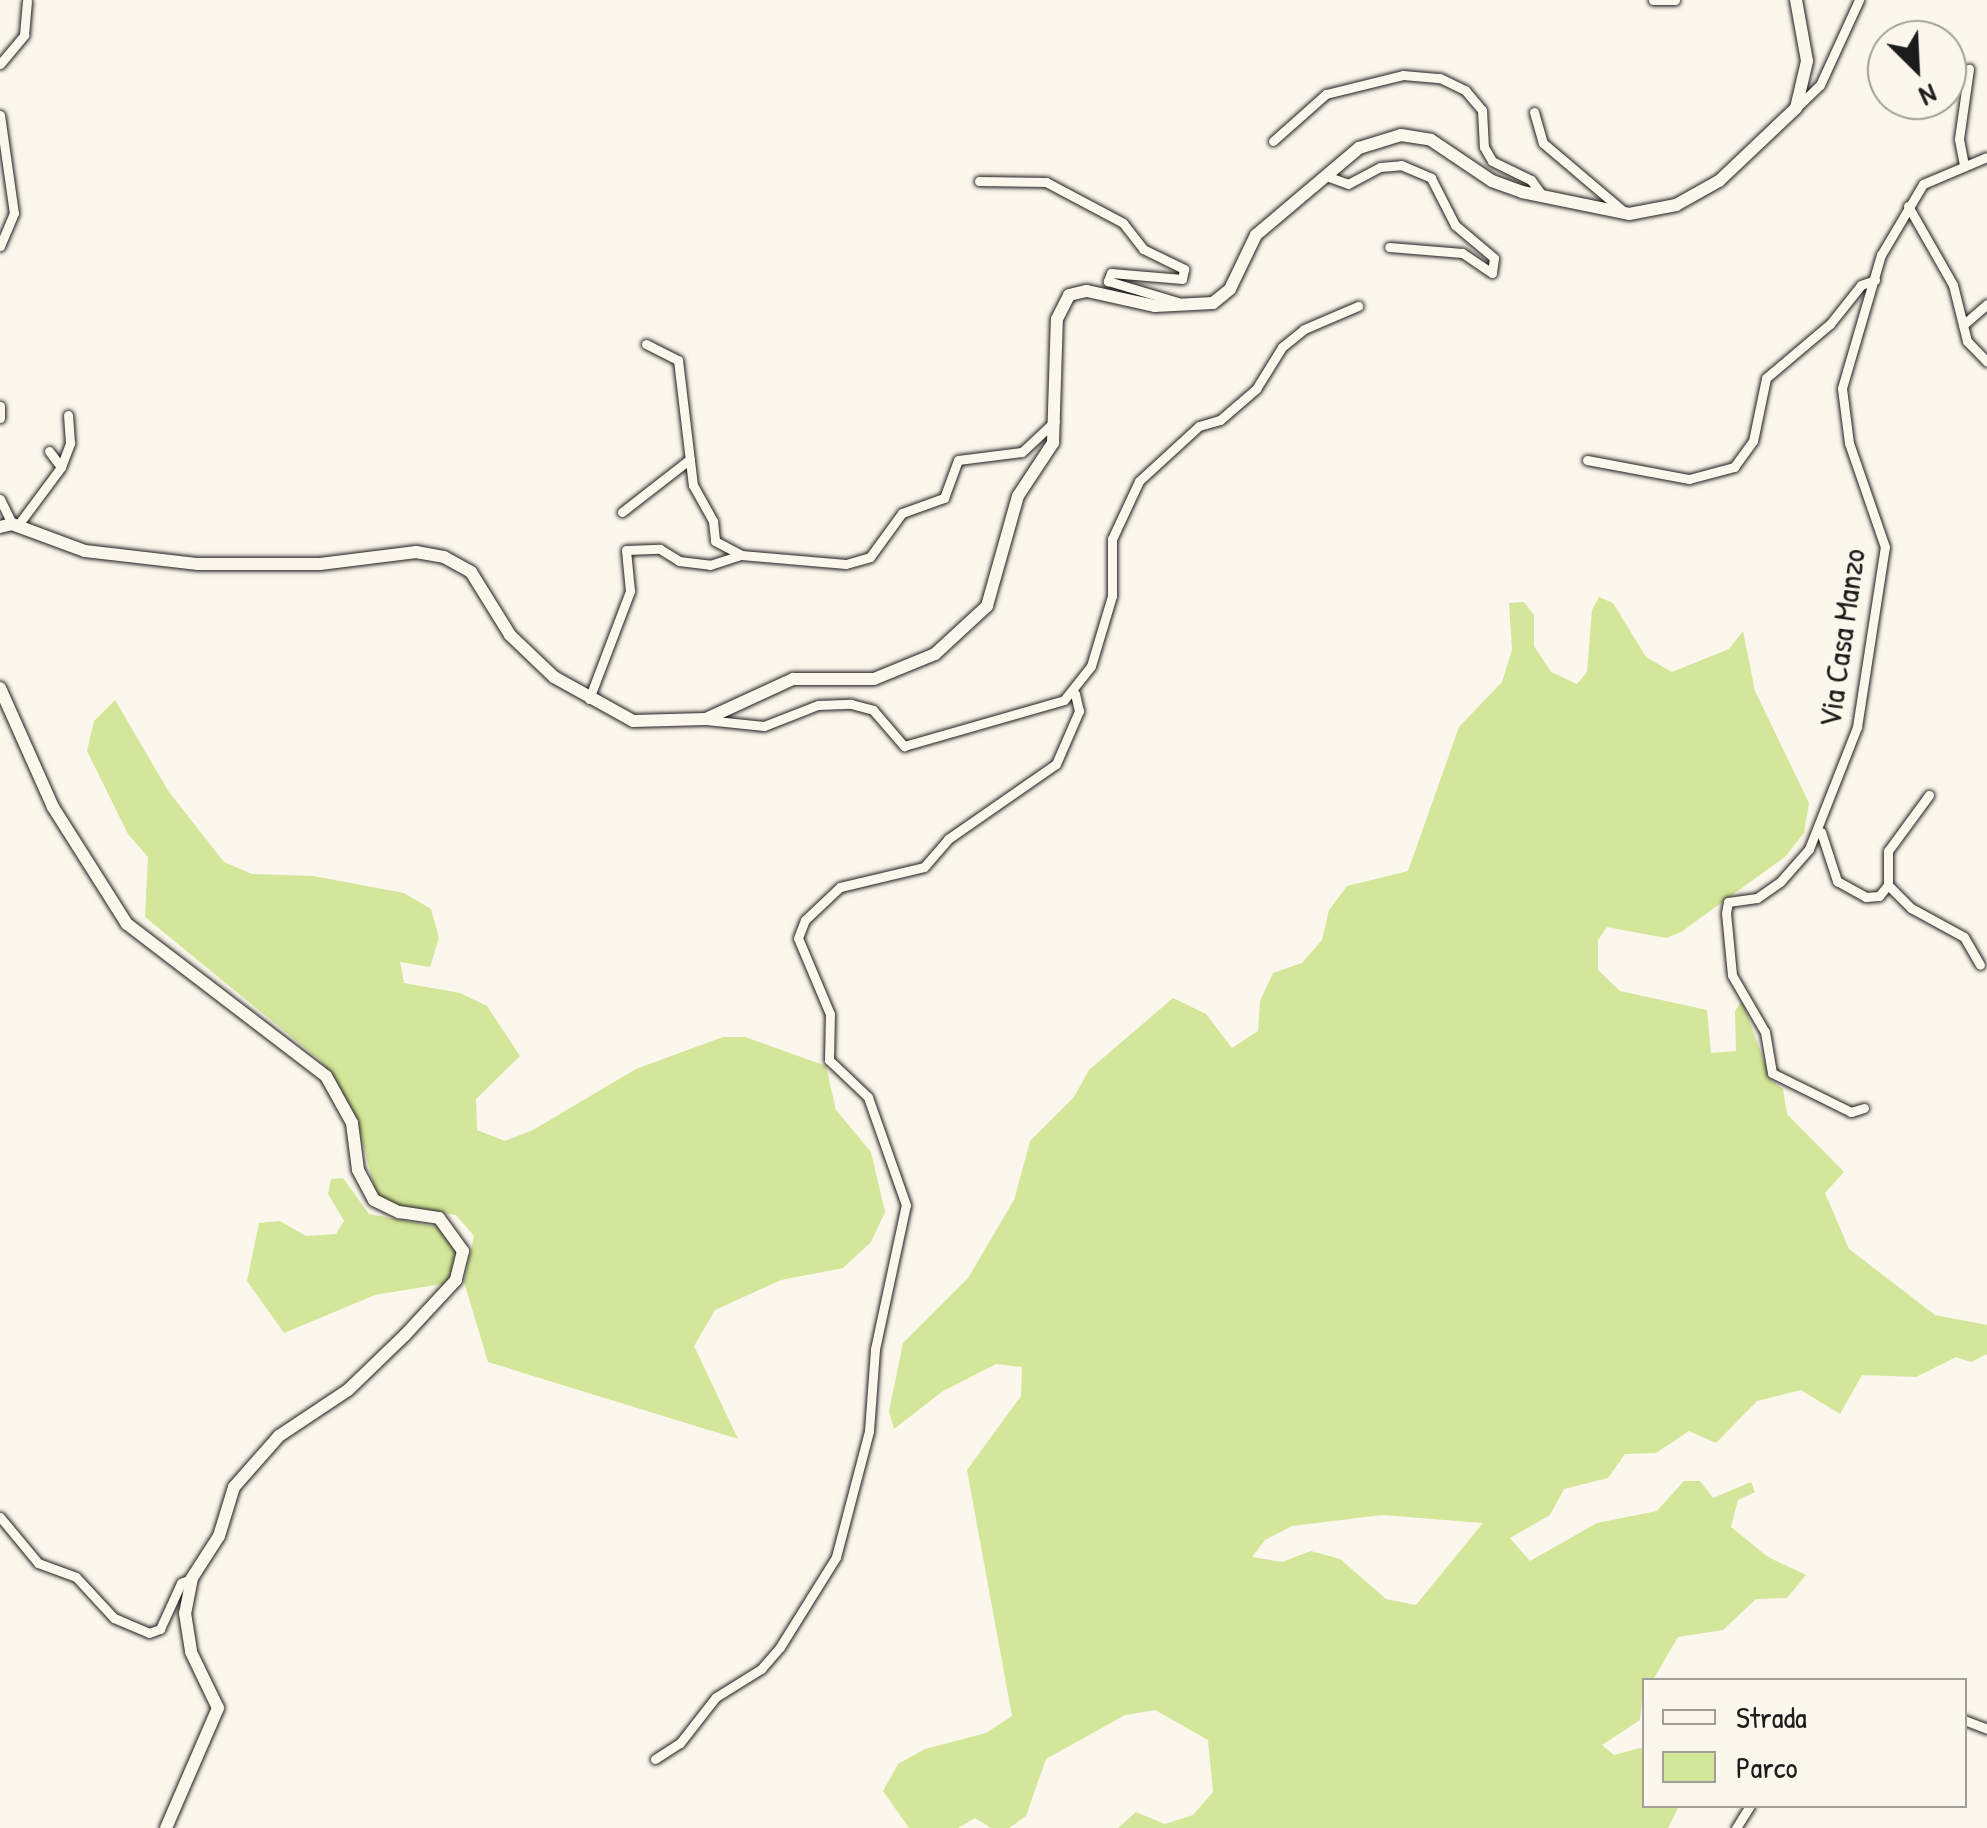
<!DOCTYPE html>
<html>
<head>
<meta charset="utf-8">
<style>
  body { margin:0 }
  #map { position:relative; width:1987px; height:1828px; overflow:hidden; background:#fbf7ec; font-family:"Patrick Hand",sans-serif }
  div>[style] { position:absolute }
  .green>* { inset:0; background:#d4e699 }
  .roads { filter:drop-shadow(0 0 2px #1c1c1c) drop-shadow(0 0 2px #1c1c1c) }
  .street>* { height:9px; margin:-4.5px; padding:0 4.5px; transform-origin:4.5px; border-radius:4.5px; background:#fbf7ec }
  .secondary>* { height:12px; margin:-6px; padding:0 6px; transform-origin:6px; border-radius:6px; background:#fbf7ec }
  span { translate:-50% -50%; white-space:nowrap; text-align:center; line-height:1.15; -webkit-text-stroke:10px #fbf7ec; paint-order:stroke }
  .street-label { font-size:32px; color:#1c1c1c }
  .legend { position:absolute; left:1642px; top:1678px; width:325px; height:130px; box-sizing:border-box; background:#fbf7ec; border:2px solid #a29f99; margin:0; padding:12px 18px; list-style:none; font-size:30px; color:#1c1c1c }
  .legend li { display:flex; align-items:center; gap:20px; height:50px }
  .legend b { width:50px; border:2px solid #a29f99 }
  .north { position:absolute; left:1867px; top:20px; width:100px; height:100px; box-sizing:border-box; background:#fbf7ec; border:2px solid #a29f99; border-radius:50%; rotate:156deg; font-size:28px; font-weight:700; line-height:40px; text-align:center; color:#1c1c1c }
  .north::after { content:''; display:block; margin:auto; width:35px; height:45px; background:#1c1c1c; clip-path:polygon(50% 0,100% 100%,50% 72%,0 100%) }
</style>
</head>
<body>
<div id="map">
  <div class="green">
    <i style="clip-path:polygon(evenodd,1599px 597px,1613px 603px,1646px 657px,1672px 672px,1729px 649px,1743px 631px,1755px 691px,1809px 803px,1804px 833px,1785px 857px,1681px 932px,1666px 938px,1607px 927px,1598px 940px,1598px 970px,1620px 991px,1707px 1010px,1711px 1053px,1736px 1051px,1735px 1011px,1742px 1001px,1771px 1080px,1783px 1089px,1787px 1114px,1844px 1172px,1825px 1193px,1849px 1249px,1935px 1315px,1987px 1325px,1987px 1354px,1971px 1362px,1956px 1357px,1916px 1377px,1862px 1375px,1840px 1414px,1801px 1390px,1757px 1401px,1716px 1443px,1689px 1431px,1656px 1453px,1625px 1454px,1608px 1478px,1564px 1489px,1550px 1515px,1510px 1538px,1530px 1561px,1597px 1523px,1657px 1511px,1684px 1481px,1700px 1481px,1713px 1498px,1751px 1482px,1755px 1492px,1738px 1500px,1731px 1527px,1768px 1557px,1806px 1575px,1787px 1598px,1756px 1599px,1723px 1630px,1678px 1637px,1653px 1680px,1644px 1680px,1640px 1720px,1602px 1745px,1614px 1755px,1644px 1747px,1644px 1806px,1679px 1806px,1668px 1828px,1118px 1828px,1136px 1812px,1165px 1824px,1193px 1815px,1213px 1792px,1208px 1740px,1155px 1710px,1125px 1715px,1046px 1759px,1026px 1816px,1009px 1828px,991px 1828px,975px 1818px,958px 1828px,909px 1828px,883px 1791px,898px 1764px,925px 1749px,986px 1733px,1012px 1716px,967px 1470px,1021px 1396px,1022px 1367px,996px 1364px,943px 1391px,894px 1429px,889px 1411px,903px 1343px,968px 1278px,1014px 1200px,1030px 1141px,1074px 1097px,1089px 1070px,1173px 998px,1206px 1014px,1232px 1048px,1258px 1031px,1260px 1001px,1273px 973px,1302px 963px,1322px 940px,1329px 910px,1347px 886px,1408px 871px,1459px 727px,1502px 682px,1512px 650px,1509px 603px,1524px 602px,1534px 615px,1534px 646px,1551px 672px,1577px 684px,1587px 672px,1592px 610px,1599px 597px,1382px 1515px,1483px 1523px,1416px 1605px,1386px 1599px,1340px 1559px,1311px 1551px,1282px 1562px,1252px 1557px,1265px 1540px,1292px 1526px,1382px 1515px)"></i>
    <i style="clip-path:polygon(115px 700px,169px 792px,224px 862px,252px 874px,313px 876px,404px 893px,431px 909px,439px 938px,430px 967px,400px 962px,404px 983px,460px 993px,487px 1006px,520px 1056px,476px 1099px,477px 1130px,505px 1141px,533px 1130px,636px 1069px,723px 1037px,745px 1037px,826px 1066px,836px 1110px,871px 1152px,885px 1212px,871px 1242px,843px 1268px,781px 1280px,715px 1310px,694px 1346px,738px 1439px,488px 1362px,464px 1282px,474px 1236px,456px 1215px,390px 1204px,376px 1194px,357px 1120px,321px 1061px,145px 917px,148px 857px,128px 834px,87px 751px,94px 721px)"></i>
    <i style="clip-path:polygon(343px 1178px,369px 1214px,443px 1228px,458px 1254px,457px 1269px,448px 1283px,375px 1295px,284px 1333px,247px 1281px,259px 1223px,280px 1221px,306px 1236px,336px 1234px,344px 1221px,328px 1194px,331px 1179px)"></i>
  </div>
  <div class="roads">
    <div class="street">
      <i style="left:1653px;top:0;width:22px"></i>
      <i style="left:0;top:64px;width:38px;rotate:-50deg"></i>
      <i style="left:24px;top:35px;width:34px;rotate:-85deg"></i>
      <i style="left:1798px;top:106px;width:30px;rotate:-44deg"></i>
      <i style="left:1820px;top:85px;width:94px;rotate:-65.4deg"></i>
      <i style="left:1534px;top:112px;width:32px;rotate:74deg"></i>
      <i style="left:1543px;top:143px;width:104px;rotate:40.3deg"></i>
      <i style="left:0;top:115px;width:99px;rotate:81.9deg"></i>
      <i style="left:14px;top:213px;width:36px;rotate:113deg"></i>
      <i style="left:1273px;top:141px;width:71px;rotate:-41.6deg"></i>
      <i style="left:1326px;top:94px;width:79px;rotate:-13.9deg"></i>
      <i style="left:1403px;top:75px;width:37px;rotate:5deg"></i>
      <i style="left:1440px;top:78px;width:28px;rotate:26deg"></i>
      <i style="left:1465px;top:90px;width:26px;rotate:50deg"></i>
      <i style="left:1482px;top:110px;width:37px;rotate:87deg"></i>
      <i style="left:1484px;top:147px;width:16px;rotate:60deg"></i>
      <i style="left:1492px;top:161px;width:43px;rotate:26deg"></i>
      <i style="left:1531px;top:180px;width:17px;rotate:54deg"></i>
      <i style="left:1964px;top:165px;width:26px;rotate:-101deg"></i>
      <i style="left:1959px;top:139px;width:71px;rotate:-81.9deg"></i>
      <i style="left:1329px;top:177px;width:20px;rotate:20deg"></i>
      <i style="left:1348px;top:184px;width:36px;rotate:-28deg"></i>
      <i style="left:1380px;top:167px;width:21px;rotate:-5deg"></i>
      <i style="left:1401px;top:165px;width:33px;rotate:23deg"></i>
      <i style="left:1431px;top:178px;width:53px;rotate:62.9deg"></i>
      <i style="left:1455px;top:225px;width:51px;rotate:40.2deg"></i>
      <i style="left:1494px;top:258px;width:15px;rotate:98deg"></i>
      <i style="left:1492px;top:273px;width:36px;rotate:-146deg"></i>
      <i style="left:1462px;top:253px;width:73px;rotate:-175.3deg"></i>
      <i style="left:979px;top:181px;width:67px;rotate:0.9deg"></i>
      <i style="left:1046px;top:182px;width:87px;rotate:28deg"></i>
      <i style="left:1123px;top:223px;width:33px;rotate:52deg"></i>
      <i style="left:1143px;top:249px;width:46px;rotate:26deg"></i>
      <i style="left:1184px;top:269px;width:10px;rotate:101deg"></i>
      <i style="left:1182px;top:279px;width:71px;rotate:-175.2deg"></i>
      <i style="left:1111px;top:273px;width:9px;rotate:111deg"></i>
      <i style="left:1108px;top:281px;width:73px;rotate:16.7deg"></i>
      <i style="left:1908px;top:206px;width:91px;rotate:60.3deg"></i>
      <i style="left:1953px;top:285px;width:58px;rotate:76deg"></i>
      <i style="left:1967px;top:341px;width:29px;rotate:46deg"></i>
      <i style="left:1963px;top:325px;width:32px;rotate:-41deg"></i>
      <i style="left:646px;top:344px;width:36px;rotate:27deg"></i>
      <i style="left:678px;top:360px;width:126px;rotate:83.2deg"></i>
      <i style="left:693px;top:485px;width:41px;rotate:60.9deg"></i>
      <i style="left:713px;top:521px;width:20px;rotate:84deg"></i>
      <i style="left:715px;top:541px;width:30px;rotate:28deg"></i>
      <i style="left:741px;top:555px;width:105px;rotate:4.9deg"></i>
      <i style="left:846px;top:564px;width:25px;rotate:-16deg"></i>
      <i style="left:870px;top:557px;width:54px;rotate:-54deg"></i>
      <i style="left:902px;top:513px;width:45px;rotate:-19.7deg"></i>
      <i style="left:944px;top:498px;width:40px;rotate:-69.8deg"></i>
      <i style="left:958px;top:460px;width:64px;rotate:-7.1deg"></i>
      <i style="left:1022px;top:452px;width:45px;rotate:-43.2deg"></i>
      <i style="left:0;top:406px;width:12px;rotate:90deg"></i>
      <i style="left:49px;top:451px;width:20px;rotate:53deg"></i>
      <i style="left:1587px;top:460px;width:104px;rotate:10.6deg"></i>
      <i style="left:1689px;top:479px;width:47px;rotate:-14.9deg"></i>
      <i style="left:1734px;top:467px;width:32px;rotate:-54deg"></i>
      <i style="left:1753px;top:441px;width:64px;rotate:-78.3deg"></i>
      <i style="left:1766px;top:378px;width:84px;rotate:-40.2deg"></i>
      <i style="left:1830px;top:324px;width:50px;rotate:-51.5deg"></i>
      <i style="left:1861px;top:285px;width:15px;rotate:-20deg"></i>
      <i style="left:0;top:499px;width:28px;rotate:64deg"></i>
      <i style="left:622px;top:512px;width:86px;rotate:-37.9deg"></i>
      <i style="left:18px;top:525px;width:72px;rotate:-53.4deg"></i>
      <i style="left:61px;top:467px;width:26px;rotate:-69deg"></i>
      <i style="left:70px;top:443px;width:28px;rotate:-94deg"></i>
      <i style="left:589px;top:699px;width:116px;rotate:-69.2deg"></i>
      <i style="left:630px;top:591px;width:41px;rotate:-95.6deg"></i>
      <i style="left:626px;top:550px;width:34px;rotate:-2deg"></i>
      <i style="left:660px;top:549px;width:22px;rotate:32deg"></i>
      <i style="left:679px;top:561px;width:31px;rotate:7deg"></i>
      <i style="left:710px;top:565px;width:33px;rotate:-18deg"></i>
      <i style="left:706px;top:720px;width:58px;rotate:5.9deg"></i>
      <i style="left:764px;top:726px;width:58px;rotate:-21.3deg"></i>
      <i style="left:818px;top:705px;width:33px;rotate:-2deg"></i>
      <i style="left:851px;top:704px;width:23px;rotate:15deg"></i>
      <i style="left:873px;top:710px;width:48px;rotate:49.3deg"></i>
      <i style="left:904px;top:746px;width:166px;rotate:-16deg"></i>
      <i style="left:1064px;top:700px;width:43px;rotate:-51.5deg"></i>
      <i style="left:1091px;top:666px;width:73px;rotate:-73.3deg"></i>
      <i style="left:1112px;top:596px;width:57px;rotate:-90deg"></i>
      <i style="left:1112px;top:539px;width:64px;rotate:-65deg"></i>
      <i style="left:1139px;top:481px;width:81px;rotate:-42.5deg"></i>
      <i style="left:1199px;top:426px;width:22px;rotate:-16deg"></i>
      <i style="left:1220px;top:420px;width:48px;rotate:-40.7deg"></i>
      <i style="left:1256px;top:389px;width:49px;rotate:-58.2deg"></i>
      <i style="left:1282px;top:347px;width:28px;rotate:-39deg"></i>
      <i style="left:1304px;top:329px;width:59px;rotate:-23.1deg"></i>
      <i style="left:1929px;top:795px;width:69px;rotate:126.2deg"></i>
      <i style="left:1888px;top:851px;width:34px;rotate:90deg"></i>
      <i style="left:1888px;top:885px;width:33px;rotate:45deg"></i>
      <i style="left:1911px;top:908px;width:60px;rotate:28.7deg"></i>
      <i style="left:1964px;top:937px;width:32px;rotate:60deg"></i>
      <i style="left:1821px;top:832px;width:52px;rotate:71.9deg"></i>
      <i style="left:1837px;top:881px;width:33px;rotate:29deg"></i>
      <i style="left:1866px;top:897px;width:13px;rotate:-4deg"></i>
      <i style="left:1879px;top:896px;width:14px;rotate:-51deg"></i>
      <i style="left:1864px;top:1108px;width:14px;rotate:163deg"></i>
      <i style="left:1851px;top:1112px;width:88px;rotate:-153.7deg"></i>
      <i style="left:1772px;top:1073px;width:42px;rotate:-99.7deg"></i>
      <i style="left:1765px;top:1032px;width:66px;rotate:-120.1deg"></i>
      <i style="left:1732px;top:975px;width:62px;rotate:-95.5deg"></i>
      <i style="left:1726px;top:913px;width:11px;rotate:-80deg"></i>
      <i style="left:1728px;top:902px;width:29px;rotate:-8deg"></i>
      <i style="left:1757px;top:898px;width:28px;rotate:-35deg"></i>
      <i style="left:1780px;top:882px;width:44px;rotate:-48.7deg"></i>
      <i style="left:1809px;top:849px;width:131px;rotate:-68.5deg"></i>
      <i style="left:1857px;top:727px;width:182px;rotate:-81.2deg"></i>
      <i style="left:1885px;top:547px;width:110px;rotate:-109.1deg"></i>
      <i style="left:1849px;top:443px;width:55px;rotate:-97.3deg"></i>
      <i style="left:1842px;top:388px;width:139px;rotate:-73.7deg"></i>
      <i style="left:1881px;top:255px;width:82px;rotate:-59.4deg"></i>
      <i style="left:1923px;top:184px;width:69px;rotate:-22.9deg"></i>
      <i style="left:0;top:1517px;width:60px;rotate:50.4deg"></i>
      <i style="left:38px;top:1563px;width:40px;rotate:20.2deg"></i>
      <i style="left:76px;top:1577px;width:56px;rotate:47.2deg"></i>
      <i style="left:114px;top:1618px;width:38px;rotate:23deg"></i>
      <i style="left:149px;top:1633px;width:12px;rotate:-20deg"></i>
      <i style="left:160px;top:1629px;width:51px;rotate:-65.5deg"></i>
      <i style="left:181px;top:1583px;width:12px;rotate:-24deg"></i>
      <i style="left:1964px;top:1720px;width:25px;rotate:21deg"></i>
      <i style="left:655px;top:1759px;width:30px;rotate:-33deg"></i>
      <i style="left:680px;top:1743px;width:58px;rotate:-52deg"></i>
      <i style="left:716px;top:1697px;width:53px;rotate:-31.9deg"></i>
      <i style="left:761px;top:1669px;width:29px;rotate:-49deg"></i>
      <i style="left:780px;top:1647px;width:106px;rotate:-58.1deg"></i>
      <i style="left:836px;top:1557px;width:130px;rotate:-75.3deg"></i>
      <i style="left:869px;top:1431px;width:82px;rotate:-85.8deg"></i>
      <i style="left:875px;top:1349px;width:147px;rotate:-77.9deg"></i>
      <i style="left:906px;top:1205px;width:114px;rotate:-109.4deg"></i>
      <i style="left:868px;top:1097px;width:54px;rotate:-136.5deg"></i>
      <i style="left:829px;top:1060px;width:46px;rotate:-88.8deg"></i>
      <i style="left:830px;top:1014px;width:82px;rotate:-112.8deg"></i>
      <i style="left:798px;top:938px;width:19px;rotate:-69deg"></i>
      <i style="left:805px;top:920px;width:48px;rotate:-43.3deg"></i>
      <i style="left:840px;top:887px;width:86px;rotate:-13.4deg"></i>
      <i style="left:924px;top:867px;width:37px;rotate:-49deg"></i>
      <i style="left:948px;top:839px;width:131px;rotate:-34.8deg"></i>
      <i style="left:1056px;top:764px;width:58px;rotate:-66.5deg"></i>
      <i style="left:1079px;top:711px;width:18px;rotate:-103deg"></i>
      <i style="left:1736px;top:1828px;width:26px;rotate:-58deg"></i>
    </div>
    <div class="secondary">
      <i style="left:0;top:527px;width:12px;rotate:-14deg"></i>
      <i style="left:12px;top:524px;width:78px;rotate:20.3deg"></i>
      <i style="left:85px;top:551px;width:114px;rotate:6.6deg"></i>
      <i style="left:198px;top:564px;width:122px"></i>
      <i style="left:320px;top:564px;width:97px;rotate:-7.1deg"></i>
      <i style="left:416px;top:552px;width:28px;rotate:10deg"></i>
      <i style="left:444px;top:557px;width:31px;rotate:29deg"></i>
      <i style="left:471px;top:572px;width:74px;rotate:58.2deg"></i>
      <i style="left:510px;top:635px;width:61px;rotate:43.7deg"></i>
      <i style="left:554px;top:677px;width:90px;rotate:29.1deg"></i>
      <i style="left:633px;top:721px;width:73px;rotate:-1.6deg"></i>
      <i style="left:706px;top:719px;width:96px;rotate:-24.7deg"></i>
      <i style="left:793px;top:679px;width:81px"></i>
      <i style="left:874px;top:679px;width:66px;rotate:-22.3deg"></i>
      <i style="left:935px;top:654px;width:71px;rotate:-42.7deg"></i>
      <i style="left:987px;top:606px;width:114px;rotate:-74.3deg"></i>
      <i style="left:1018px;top:496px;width:64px;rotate:-56.6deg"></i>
      <i style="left:1053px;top:443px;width:124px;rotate:-88.2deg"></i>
      <i style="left:1057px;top:319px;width:27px;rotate:-63deg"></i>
      <i style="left:1069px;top:295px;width:18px;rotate:-13deg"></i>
      <i style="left:1087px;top:291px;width:70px;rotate:12.4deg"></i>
      <i style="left:1155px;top:306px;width:58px;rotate:-3deg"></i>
      <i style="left:1213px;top:303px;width:22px;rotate:-39deg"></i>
      <i style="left:1230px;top:289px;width:60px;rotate:-64.3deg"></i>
      <i style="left:1256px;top:235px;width:135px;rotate:-40.2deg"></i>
      <i style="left:1359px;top:148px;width:44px;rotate:-17.2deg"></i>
      <i style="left:1401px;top:135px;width:30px;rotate:9deg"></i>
      <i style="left:1431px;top:140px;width:73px;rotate:33.9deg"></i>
      <i style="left:1492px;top:181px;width:32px;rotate:20deg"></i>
      <i style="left:1522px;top:192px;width:109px;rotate:11.6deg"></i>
      <i style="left:1629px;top:214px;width:48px;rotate:-10.8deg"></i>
      <i style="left:1676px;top:205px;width:49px;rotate:-29.2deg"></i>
      <i style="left:1719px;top:181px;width:106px;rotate:-43.5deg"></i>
      <i style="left:1796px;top:108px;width:48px;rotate:-76.8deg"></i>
      <i style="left:1807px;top:61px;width:62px;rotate:-100.2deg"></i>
      <i style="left:0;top:688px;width:130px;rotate:66deg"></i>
      <i style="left:53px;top:807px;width:138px;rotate:57.7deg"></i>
      <i style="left:127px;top:924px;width:250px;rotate:37.4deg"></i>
      <i style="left:326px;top:1076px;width:54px;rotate:61deg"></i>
      <i style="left:352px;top:1123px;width:47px;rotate:82.7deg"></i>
      <i style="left:358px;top:1170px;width:34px;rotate:62deg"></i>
      <i style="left:374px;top:1200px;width:28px;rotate:26deg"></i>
      <i style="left:399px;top:1212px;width:40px;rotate:8.5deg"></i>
      <i style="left:439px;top:1218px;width:41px;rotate:54deg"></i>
      <i style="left:463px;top:1251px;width:30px;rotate:104deg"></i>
      <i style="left:456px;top:1280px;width:75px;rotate:132.8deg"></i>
      <i style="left:405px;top:1335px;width:79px;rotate:136deg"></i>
      <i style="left:348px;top:1390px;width:83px;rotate:146.3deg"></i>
      <i style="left:279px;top:1436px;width:68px;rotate:131.4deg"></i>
      <i style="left:234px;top:1487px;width:51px;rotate:107deg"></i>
      <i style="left:219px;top:1536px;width:50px;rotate:122.7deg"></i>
      <i style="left:192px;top:1578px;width:36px;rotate:101deg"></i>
      <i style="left:185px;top:1613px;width:39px;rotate:81deg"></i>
      <i style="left:191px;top:1652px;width:62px;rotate:64.3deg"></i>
      <i style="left:218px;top:1708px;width:131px;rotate:113.4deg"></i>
    </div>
  </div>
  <div class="street-label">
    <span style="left:1842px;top:638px;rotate:-82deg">Via Casa Manzo</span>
  </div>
  <ul class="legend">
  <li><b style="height:12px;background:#fbf7ec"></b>Strada</li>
  <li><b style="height:28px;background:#d4e699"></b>Parco</li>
  </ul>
  <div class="north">N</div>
</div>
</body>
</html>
